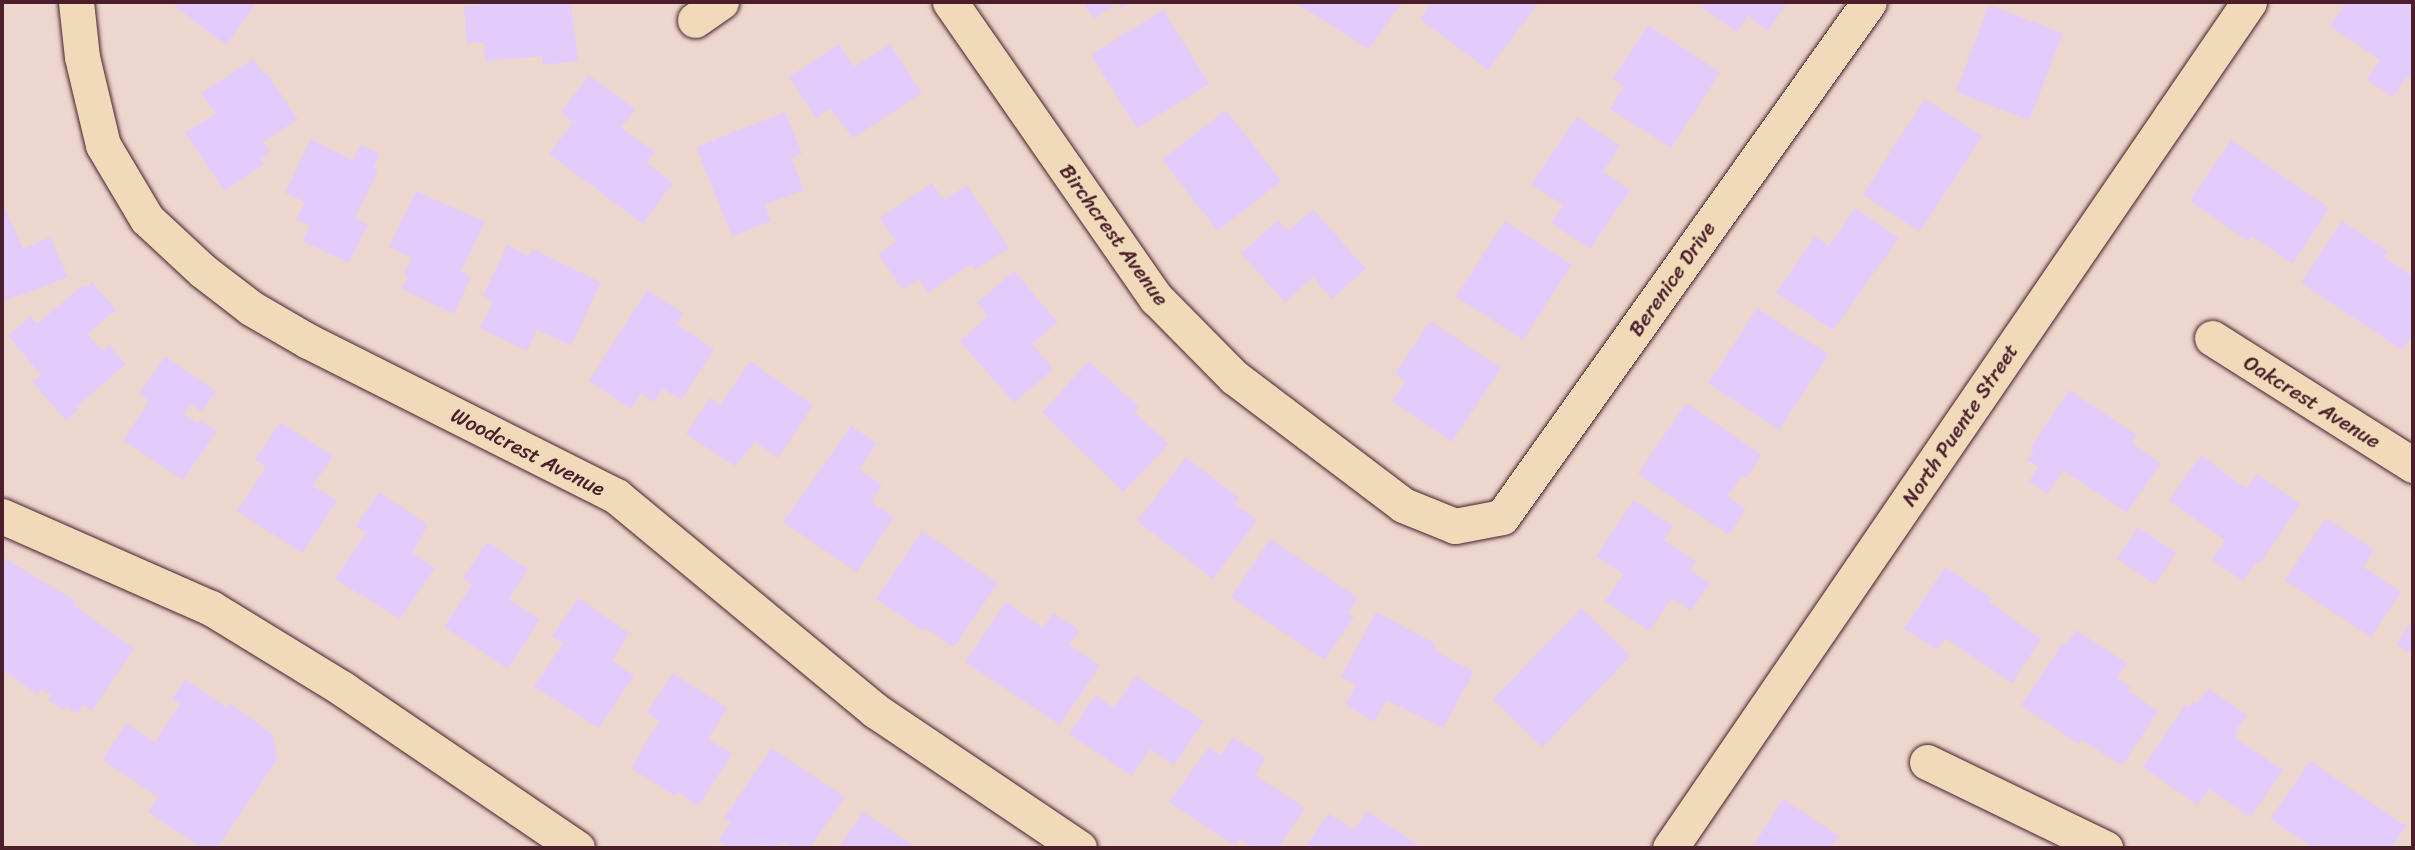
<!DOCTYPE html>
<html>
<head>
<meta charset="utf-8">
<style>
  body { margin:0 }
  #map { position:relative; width:2415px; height:850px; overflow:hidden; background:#edd6cd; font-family:Sriracha,sans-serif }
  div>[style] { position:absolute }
  .building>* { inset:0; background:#e3ccfc; transform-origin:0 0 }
  .roads { filter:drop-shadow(0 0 2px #4a1f2b) drop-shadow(0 0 2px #4a1f2b) }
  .minor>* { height:35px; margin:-17.5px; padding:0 17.5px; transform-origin:17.5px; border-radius:17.5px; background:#f1dab9 }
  span { translate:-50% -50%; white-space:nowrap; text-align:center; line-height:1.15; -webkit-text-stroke:6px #f1dab9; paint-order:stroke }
  .street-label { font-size:21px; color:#4a1f2b }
  .frame { position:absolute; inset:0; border:4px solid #4a1f2b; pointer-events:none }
</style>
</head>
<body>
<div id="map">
  <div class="building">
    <i style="clip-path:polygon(178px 2px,257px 2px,226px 45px,174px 6px)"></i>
    <i style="clip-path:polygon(478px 2px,571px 2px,578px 61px,543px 65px,542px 56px,486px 61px,484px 42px,467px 44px,464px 7px,478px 5px)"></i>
    <i style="clip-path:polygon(1083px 2px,1131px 2px,1122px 8px,1118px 2px,1094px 19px)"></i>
    <i style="clip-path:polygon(1294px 2px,1402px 2px,1369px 49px)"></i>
    <i style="clip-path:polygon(1432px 2px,1539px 2px,1488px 70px,1420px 19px)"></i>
    <i style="clip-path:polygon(1706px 2px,1788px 2px,1768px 31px,1748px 16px,1737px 32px,1702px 8px)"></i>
    <i style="clip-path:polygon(2346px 2px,2393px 2px,2398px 5px,2401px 2px,2413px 2px,2413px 81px,2407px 77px,2393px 97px,2367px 80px,2380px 60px,2330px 26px)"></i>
    <i style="left:1989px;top:5px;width:79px;height:93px;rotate:21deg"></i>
    <i style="left:1163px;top:10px;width:87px;height:85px;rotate:58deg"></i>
    <i style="clip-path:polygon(1648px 25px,1720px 72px,1671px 148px,1610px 109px,1624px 86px,1613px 79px)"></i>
    <i style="clip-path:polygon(839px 44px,854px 67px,890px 44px,922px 93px,853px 138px,830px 109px,816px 118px,789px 77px)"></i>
    <i style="clip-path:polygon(253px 59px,263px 74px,266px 72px,298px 119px,263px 142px,270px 152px,260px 159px,264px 164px,224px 191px,185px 132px,216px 114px,201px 93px)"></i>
    <i style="clip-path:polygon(589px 75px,635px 109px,621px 128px,655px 152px,647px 163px,673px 183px,643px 224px,549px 154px,573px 122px,561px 112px)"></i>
    <i style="left:1925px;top:99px;width:68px;height:114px;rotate:33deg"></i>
    <i style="left:1226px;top:110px;width:90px;height:81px;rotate:52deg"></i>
    <i style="clip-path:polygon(785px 112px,802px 154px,791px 158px,804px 190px,765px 205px,771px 221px,732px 236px,696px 147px)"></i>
    <i style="clip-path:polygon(1577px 117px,1620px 146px,1603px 172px,1630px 190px,1590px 249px,1551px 223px,1563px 205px,1531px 184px)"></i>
    <i style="clip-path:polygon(311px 139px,353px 160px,361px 145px,380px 154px,373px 168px,378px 170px,355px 218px,368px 225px,349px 263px,303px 241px,310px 226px,296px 219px,305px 202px,285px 193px)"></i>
    <i style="clip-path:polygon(2231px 140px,2329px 208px,2293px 264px,2251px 236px,2248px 241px,2190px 201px)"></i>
    <i style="clip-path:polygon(932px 183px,944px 200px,967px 185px,1009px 248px,975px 270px,971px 264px,928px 293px,919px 279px,903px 290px,878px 254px,896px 242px,880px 218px)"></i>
    <i style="clip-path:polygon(416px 191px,485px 222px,461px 272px,471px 277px,454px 314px,402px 289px,408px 276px,404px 274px,412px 258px,389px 247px)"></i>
    <i style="clip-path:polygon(2px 202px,23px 249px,50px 237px,68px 277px,2px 302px)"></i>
    <i style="clip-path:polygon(1855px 208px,1899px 238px,1833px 330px,1776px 293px,1815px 236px,1829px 246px)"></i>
    <i style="clip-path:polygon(1313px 209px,1366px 269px,1332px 299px,1313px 277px,1285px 302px,1241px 253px,1278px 220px,1288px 231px)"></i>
    <i style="left:1505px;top:221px;width:80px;height:90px;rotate:33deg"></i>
    <i style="clip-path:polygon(2342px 221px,2388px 251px,2384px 257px,2413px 276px,2413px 333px,2402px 350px,2301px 283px)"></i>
    <i style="clip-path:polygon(507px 245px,529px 256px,532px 249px,601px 282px,571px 346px,537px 330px,527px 351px,480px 328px,493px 301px,483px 296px)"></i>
    <i style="clip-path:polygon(1014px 271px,1058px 322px,1032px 344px,1053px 369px,1014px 403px,960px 341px,988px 316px,977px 303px)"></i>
    <i style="clip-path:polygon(92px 282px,116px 310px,88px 334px,102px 351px,109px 345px,126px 364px,76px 407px,78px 410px,66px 421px,32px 381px,41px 375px,8px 336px,31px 316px,37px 324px,82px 286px,84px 288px)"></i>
    <i style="clip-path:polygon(647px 290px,684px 314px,677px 324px,714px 349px,681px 400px,663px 389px,655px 402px,641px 394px,631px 409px,589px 381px)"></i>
    <i style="left:1757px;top:308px;width:85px;height:90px;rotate:33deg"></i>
    <i style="clip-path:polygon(1430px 321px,1501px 368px,1452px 442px,1392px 401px,1406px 381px,1395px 374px)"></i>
    <i style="clip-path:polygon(165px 357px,216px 391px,202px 412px,191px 405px,184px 414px,198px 423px,200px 420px,217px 431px,183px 480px,123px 440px,149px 401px,139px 393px)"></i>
    <i style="clip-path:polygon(750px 361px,813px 405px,778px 458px,755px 442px,735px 466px,686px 434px,710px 398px,720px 405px)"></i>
    <i style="clip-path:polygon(1089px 361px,1139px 407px,1134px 412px,1169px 444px,1123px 492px,1042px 412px)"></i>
    <i style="clip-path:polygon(2069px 390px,2137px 435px,2132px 443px,2161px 463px,2127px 513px,2063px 470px,2047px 494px,2029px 481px,2038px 467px,2027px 460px,2034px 450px,2030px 448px)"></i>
    <i style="clip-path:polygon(1686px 403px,1762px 455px,1746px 478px,1742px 475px,1728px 496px,1746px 509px,1729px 535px,1638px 474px)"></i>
    <i style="clip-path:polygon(280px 422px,333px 456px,313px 486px,337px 501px,302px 553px,237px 511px,266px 467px,255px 460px)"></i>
    <i style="clip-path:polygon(851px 426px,877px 443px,859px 469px,882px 485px,871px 502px,894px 517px,857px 572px,783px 522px)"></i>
    <i style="clip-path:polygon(2201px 455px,2246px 489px,2257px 474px,2300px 504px,2260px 563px,2257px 562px,2243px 581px,2212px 560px,2225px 540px,2169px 501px)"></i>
    <i style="clip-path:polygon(1186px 457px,1239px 498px,1234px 504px,1257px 520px,1213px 579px,1137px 521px)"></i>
    <i style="clip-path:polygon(379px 492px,428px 525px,412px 553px,435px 568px,400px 619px,335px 579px,366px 533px,356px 526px)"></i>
    <i style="clip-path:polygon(1634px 500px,1673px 526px,1664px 540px,1696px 562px,1690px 570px,1710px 583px,1691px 611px,1672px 598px,1649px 631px,1605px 601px,1623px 574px,1596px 556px)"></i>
    <i style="clip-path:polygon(2326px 518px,2374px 550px,2363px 567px,2401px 592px,2371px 637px,2285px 580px)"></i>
    <i style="left:2138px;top:527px;width:46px;height:38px;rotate:34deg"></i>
    <i style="clip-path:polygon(922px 531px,998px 583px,954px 647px,925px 628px,923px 631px,876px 599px)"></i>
    <i style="clip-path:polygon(1270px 539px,1358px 598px,1348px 613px,1354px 617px,1325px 660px,1231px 597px)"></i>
    <i style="clip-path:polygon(487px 542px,528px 569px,509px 599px,540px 619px,508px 669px,444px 627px,472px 584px,463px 578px)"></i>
    <i style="clip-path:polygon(2px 557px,76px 601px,73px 605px,134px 648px,92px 711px,83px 705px,77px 713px,66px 706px,64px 710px,48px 700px,51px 695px,41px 689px,38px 695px,2px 670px)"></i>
    <i style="clip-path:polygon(1945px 567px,1992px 598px,1989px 602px,2041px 639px,2012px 683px,1945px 638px,1937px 650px,1904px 629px)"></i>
    <i style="clip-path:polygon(578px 598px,629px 633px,612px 661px,634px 676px,599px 728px,534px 687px,563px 643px,552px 636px)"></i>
    <i style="clip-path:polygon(1006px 602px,1043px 628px,1053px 613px,1079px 630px,1069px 645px,1100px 666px,1060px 725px,965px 662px)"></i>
    <i style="left:1581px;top:608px;width:69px;height:127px;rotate:44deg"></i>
    <i style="clip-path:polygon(1376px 612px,1436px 644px,1434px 650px,1474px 672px,1443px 728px,1386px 700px,1375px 722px,1345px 705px,1356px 685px,1341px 677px)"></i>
    <i style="clip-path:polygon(2413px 619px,2413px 655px,2397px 644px)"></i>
    <i style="clip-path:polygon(2076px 630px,2127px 663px,2117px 678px,2131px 687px,2128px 691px,2158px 711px,2122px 766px,2082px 740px,2079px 744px,2021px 705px,2062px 644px,2065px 646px)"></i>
    <i style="clip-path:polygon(673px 673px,727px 708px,708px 739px,732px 754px,698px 806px,678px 792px,675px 796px,631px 768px,659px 721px,646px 713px)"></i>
    <i style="clip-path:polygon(1136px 676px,1204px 721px,1174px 765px,1150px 749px,1132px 776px,1069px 734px,1095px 695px,1114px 708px)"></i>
    <i style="clip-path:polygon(185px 679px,227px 708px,230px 703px,273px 735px,277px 760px,217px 848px,202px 848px,148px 812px,158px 797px,102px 760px,126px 723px,155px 742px,180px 704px,172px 699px)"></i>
    <i style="clip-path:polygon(2208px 688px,2247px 715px,2235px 731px,2238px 733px,2235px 738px,2283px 770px,2250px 817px,2209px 789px,2198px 805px,2143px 767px,2185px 705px,2188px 707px,2193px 701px,2197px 704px)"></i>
    <i style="clip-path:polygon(1233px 737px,1266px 758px,1255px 775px,1305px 808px,1278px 848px,1254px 848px,1239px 839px,1235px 846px,1169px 802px,1209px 747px,1221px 755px)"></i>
    <i style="clip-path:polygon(771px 748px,845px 797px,810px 848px,792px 848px,783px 842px,778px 848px,769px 848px,762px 843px,759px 848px,729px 848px,718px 841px,731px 822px,724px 818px)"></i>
    <i style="clip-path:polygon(2310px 761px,2406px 826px,2391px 848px,2325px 848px,2319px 845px,2314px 848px,2270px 819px)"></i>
    <i style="clip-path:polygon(1783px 799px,1839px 836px,1830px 848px,1752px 848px)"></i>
    <i style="clip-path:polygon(1367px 811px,1417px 844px,1414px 848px,1305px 848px,1328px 813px,1354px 830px)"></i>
    <i style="clip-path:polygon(863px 812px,917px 848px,838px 848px)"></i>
  </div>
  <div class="roads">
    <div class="minor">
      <i style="left:76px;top:2px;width:55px;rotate:83.8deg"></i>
      <i style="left:82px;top:57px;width:90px;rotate:76.6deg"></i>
      <i style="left:103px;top:145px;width:86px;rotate:59.3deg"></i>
      <i style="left:147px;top:219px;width:76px;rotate:42.9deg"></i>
      <i style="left:203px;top:271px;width:61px;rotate:37.6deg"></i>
      <i style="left:251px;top:308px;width:66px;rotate:30.1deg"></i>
      <i style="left:308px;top:341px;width:345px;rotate:26.7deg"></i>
      <i style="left:616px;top:496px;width:337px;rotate:39.6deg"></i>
      <i style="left:876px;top:711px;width:245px;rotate:34deg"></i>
      <i style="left:950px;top:2px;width:361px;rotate:55.2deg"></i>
      <i style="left:1156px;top:298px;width:111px;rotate:45.4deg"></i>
      <i style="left:1234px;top:377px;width:212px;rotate:37.1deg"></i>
      <i style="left:1403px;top:505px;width:56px;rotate:22deg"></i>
      <i style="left:1455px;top:526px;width:48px;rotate:-10.8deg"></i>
      <i style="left:1502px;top:517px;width:632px;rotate:-54.53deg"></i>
      <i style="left:695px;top:20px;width:32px;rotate:-35deg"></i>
      <i style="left:2212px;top:338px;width:238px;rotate:32.3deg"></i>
      <i style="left:2px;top:516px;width:228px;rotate:23.8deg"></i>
      <i style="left:211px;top:608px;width:155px;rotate:31.5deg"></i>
      <i style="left:343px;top:689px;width:283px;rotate:34.2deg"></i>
      <i style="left:1927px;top:762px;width:198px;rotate:25.8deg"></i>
      <i style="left:1670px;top:848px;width:1025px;rotate:-55.61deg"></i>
    </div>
  </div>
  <div class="street-label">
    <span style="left:1114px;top:235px;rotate:54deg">Birchcrest Avenue</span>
    <span style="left:1672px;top:279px;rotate:-55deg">Berenice Drive</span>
    <span style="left:2312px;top:402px;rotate:32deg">Oakcrest Avenue</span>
    <span style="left:1960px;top:425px;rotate:-56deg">North Puente Street</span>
    <span style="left:528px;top:452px;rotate:27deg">Woodcrest Avenue</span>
  </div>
  <div class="frame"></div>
</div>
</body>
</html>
